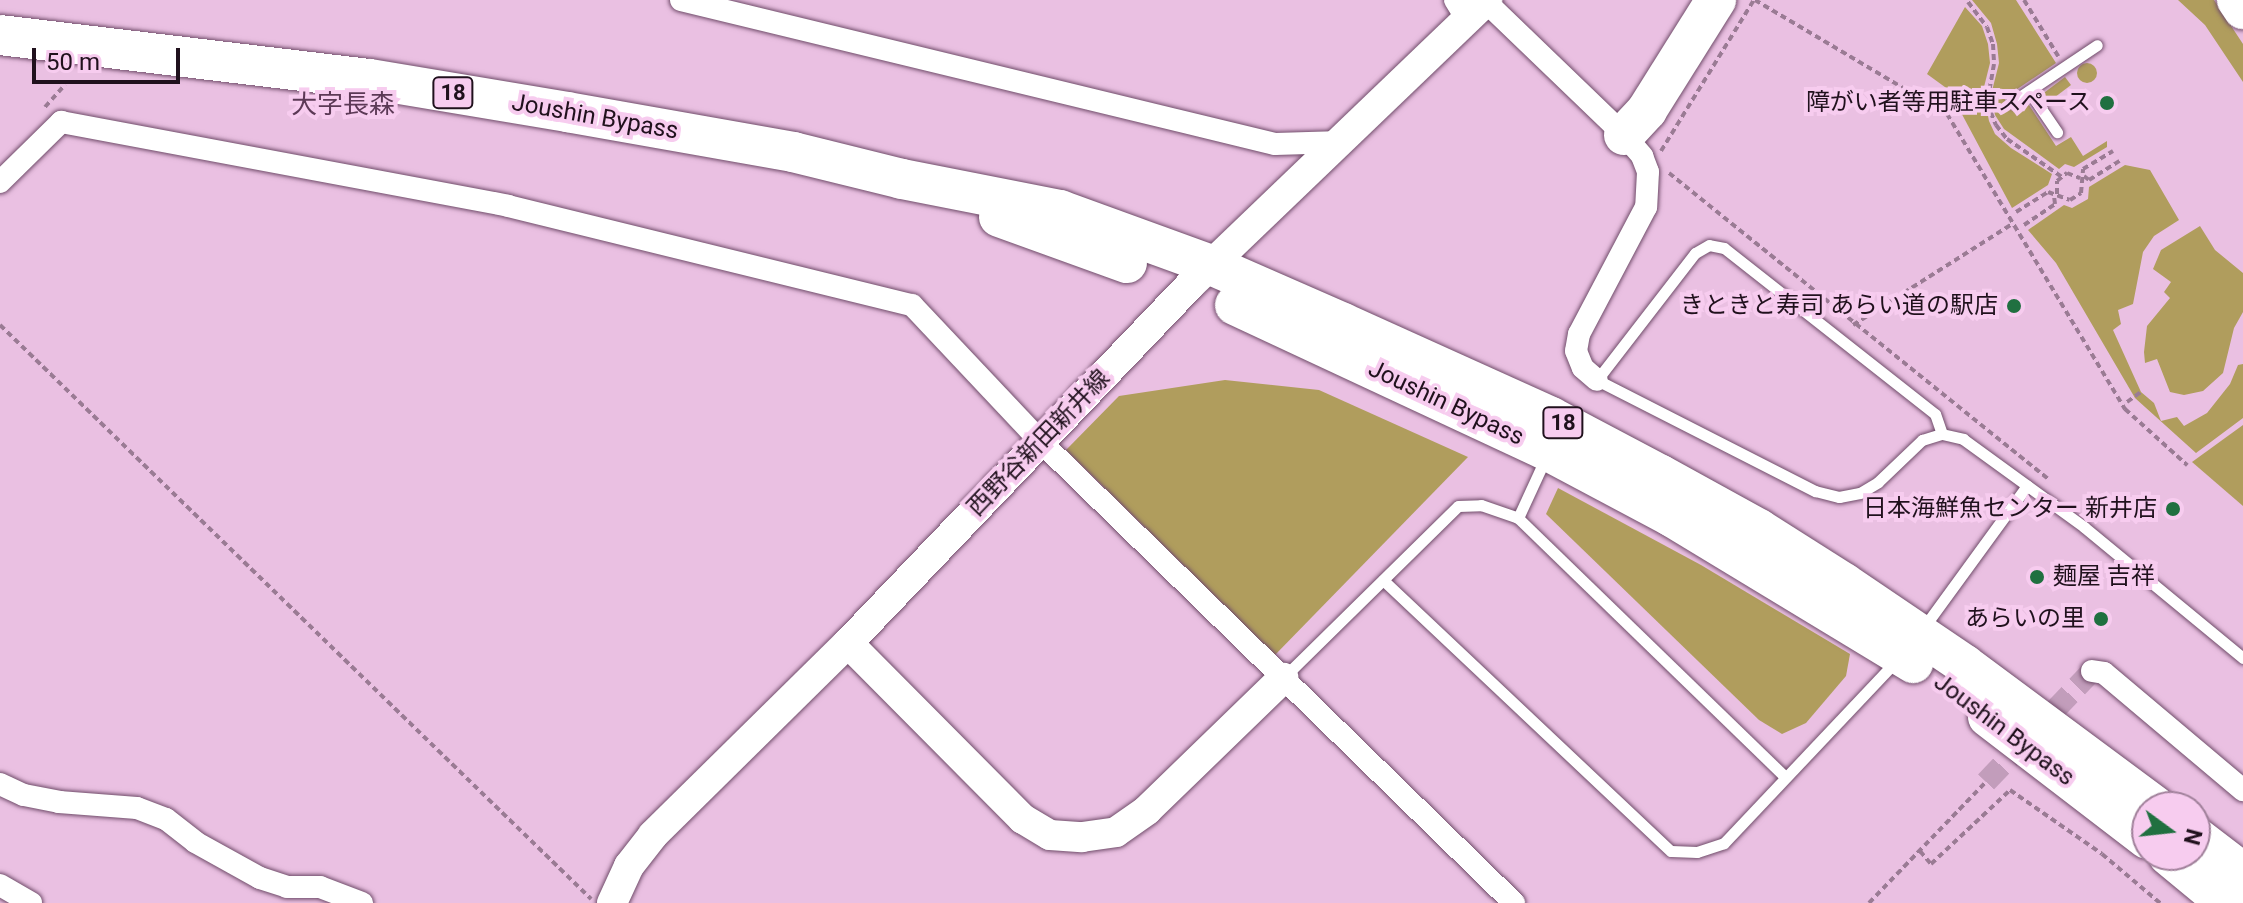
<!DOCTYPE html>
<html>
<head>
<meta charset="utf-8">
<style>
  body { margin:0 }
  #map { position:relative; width:2243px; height:903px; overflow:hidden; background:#eac0e2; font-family:Roboto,"Noto Sans JP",sans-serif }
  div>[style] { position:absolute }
  .green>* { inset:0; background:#b09d5d; transform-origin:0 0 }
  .round { border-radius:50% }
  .street-tunnel>* { height:22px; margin-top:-11px; transform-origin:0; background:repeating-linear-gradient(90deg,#c29dbb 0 22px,transparent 0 33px) }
  .path>* { height:4px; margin-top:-2px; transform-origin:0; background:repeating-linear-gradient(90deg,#9a7b94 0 6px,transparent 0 10px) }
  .roads { filter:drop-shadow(0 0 2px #704c6a) drop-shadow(0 0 2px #704c6a) }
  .lane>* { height:11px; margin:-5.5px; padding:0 5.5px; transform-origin:5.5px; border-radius:5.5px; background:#fff }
  .street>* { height:22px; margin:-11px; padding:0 11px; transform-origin:11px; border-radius:11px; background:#fff }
  .secondary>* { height:30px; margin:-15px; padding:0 15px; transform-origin:15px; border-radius:15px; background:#fff }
  .highway>* { height:40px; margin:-20px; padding:0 20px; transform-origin:20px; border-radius:20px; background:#fff }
  .dots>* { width:22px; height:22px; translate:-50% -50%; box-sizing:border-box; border:4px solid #f7ccef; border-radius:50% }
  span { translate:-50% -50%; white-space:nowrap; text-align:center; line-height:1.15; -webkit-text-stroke:8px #f7ccef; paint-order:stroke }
  .shield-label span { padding:2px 6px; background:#f7ccef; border:2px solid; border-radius:6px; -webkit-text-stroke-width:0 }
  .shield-label { font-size:22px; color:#20111d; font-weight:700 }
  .poi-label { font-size:24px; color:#20111d }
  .right { translate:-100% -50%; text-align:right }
  .left { translate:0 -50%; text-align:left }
  .street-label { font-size:24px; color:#20111d }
  .neighbourhood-label { font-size:26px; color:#5c3956 }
  .north { position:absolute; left:2131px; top:791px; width:80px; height:80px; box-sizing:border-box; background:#f7ccef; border:2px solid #a1819b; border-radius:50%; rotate:105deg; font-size:22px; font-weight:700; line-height:32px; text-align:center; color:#20111d }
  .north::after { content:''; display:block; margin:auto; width:28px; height:36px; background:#207040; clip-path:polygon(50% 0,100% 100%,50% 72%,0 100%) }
  .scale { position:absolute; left:32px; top:48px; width:148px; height:36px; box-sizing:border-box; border:4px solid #20111d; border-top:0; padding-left:10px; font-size:24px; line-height:28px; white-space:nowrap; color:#20111d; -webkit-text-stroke:6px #f7ccef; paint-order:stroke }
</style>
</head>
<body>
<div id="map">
  <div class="green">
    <i style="clip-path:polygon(1972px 0,2016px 0,2056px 63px,2004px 98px,2012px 111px,2027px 102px,2056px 146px,2071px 137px,2083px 156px,2107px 141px,2107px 147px,2074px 167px,2065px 164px,2059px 169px,2004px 129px,1995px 115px,1991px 95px,1999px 63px,1997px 44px,1991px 23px)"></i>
    <i style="clip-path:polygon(2178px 0,2214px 0,2243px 44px,2243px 82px,2205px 25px)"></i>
    <i style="clip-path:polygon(1965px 7px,1982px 26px,1988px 44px,1990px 63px,1983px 91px,1989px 121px,1995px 134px,2011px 148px,2052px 174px,2048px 185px,2012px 208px,1949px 90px,1927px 74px)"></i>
    <i class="round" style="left:2077px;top:63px;width:20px;height:20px"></i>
    <i style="left:2065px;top:77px;width:10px;height:27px;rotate:53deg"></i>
    <i style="clip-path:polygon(2125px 165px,2150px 170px,2179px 220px,2154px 236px,2143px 252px,2133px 304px,2118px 310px,2121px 324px,2113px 330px,2141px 392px,2154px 403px,2161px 421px,2177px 417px,2184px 426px,2207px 413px,2230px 384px,2238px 365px,2243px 364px,2243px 418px,2196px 453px,2135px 398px,2056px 263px,2028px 230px,2064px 205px,2072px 208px,2088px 199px,2089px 187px)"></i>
    <i style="clip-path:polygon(2200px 226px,2215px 250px,2243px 273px,2243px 312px,2234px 328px,2223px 373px,2203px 391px,2184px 395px,2170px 392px,2157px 359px,2145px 363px,2144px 352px,2147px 326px,2170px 298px,2164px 292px,2171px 282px,2153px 269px,2161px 250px)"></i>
    <i style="clip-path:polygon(1225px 380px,1319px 390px,1468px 457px,1275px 655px,1066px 450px,1119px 396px)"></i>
    <i style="clip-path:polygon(2243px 425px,2243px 506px,2192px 462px)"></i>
    <i style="clip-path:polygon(1558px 488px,1701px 565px,1850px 654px,1846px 676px,1806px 723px,1782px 734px,1759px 720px,1546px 514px)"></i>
  </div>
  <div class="street-tunnel">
    <i style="left:1986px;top:782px;width:153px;rotate:-46.3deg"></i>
  </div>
  <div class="path">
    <i style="left:1755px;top:0;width:223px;rotate:30.7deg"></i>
    <i style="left:1947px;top:114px;width:345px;rotate:58.9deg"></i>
    <i style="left:2125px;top:409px;width:84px;rotate:42.1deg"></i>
    <i style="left:2024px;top:0;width:66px;rotate:58.7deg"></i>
    <i style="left:1968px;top:2px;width:31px;rotate:53deg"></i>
    <i style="left:1987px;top:27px;width:18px;rotate:71deg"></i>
    <i style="left:1993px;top:44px;width:20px;rotate:87deg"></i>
    <i style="left:1994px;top:64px;width:40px;rotate:100deg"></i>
    <i style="left:1987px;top:103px;width:24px;rotate:68deg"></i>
    <i style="left:1996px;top:125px;width:18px;rotate:52deg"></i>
    <i style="left:2007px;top:139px;width:67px;rotate:34.6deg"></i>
    <i style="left:45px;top:107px;width:30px;rotate:-48deg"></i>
    <i style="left:1661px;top:151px;width:177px;rotate:-58.4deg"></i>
    <i style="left:1669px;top:173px;width:487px;rotate:38.9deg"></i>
    <i style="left:2084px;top:176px;width:6px;rotate:39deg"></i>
    <i style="left:2089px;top:180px;width:36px;rotate:-32deg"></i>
    <i style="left:2057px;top:194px;width:13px;rotate:-90deg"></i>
    <i style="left:2057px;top:181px;width:13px;rotate:-39deg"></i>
    <i style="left:2067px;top:173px;width:14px;rotate:21deg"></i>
    <i style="left:2016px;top:212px;width:38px;rotate:-32deg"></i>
    <i style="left:2048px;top:192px;width:23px;rotate:20deg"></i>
    <i style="left:2070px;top:200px;width:13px;rotate:-32deg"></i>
    <i style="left:2081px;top:193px;width:24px;rotate:-85deg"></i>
    <i style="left:2083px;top:169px;width:35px;rotate:-31deg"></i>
    <i style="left:2024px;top:225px;width:37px;rotate:-34deg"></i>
    <i style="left:2055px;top:204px;width:8px;rotate:-97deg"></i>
    <i style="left:0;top:325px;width:824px;rotate:44.16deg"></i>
    <i style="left:1853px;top:325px;width:188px;rotate:-32.4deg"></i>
    <i style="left:2127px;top:402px;width:19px;rotate:-36deg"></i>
    <i style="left:1920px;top:851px;width:17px;rotate:50deg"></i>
    <i style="left:1931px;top:864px;width:108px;rotate:-43.1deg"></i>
    <i style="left:2010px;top:790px;width:112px;rotate:34.8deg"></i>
    <i style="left:2102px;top:854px;width:76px;rotate:40.2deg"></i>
    <i style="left:1869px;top:903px;width:168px;rotate:-46deg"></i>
  </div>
  <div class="roads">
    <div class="lane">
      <i style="left:2029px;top:91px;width:50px;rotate:55.7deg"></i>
      <i style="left:2012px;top:102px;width:102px;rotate:-33.8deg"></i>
      <i style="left:1942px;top:434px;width:21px;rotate:-109deg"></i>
      <i style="left:1935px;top:414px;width:268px;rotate:-141.8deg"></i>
      <i style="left:1724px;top:248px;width:15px;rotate:-169deg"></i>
      <i style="left:1709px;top:245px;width:16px;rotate:150deg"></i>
      <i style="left:1695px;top:253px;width:160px;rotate:127.7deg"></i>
      <i style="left:1597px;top:380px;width:245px;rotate:27deg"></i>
      <i style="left:1815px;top:491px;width:25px;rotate:14deg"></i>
      <i style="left:1839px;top:497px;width:21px;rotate:-11deg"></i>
      <i style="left:1860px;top:493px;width:21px;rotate:-31deg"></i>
      <i style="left:1878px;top:482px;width:61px;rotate:-43.7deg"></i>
      <i style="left:1922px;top:440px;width:21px;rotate:-17deg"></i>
      <i style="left:1942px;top:434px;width:22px;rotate:13deg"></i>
      <i style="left:1963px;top:439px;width:150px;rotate:36deg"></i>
      <i style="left:2084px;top:527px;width:206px;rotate:39.5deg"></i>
      <i style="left:1518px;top:518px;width:67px;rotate:-65.3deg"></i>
      <i style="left:1383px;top:580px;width:395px;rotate:43.3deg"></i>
      <i style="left:1671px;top:851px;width:26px;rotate:2deg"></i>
      <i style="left:1697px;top:852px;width:28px;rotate:-18deg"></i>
      <i style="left:1724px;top:843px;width:249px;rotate:-46.6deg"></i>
      <i style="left:1924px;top:627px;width:175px;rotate:-53.9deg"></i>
      <i style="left:1283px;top:678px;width:245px;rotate:-44.5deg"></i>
      <i style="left:1458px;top:506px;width:23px;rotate:-2deg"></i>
      <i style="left:1481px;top:505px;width:39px;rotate:19deg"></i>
      <i style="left:1518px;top:518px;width:372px;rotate:44.1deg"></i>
    </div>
    <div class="street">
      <i style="left:681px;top:0;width:611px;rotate:13.63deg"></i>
      <i style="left:1275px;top:144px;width:67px;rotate:-1.7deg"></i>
      <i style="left:1455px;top:0;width:22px;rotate:58deg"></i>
      <i style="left:1486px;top:2px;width:192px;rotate:43.9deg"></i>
      <i style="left:1624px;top:135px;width:28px;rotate:49deg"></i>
      <i style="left:1642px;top:156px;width:17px;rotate:69deg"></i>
      <i style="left:1648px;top:172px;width:35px;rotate:93deg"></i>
      <i style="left:1646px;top:207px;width:144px;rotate:117.8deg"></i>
      <i style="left:1579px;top:334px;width:17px;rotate:100deg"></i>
      <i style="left:1576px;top:351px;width:18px;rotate:68deg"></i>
      <i style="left:1583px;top:368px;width:18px;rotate:41deg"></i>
      <i style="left:0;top:182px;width:86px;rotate:-44.5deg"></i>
      <i style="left:61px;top:122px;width:455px;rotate:10.6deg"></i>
      <i style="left:508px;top:206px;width:416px;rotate:13.8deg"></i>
      <i style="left:912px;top:305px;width:187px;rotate:46.7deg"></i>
      <i style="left:1040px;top:441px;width:662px;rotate:44.27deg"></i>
      <i style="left:2092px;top:671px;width:12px;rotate:9deg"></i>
      <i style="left:2104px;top:673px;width:182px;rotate:40.1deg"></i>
      <i style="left:0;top:784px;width:26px;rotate:25deg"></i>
      <i style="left:24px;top:795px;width:36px;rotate:11deg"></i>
      <i style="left:59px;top:802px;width:78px;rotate:4.4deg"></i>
      <i style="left:137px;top:808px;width:31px;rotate:21deg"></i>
      <i style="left:166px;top:819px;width:37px;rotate:38deg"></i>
      <i style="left:195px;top:842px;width:74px;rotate:29deg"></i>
      <i style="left:260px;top:878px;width:28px;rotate:18deg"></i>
      <i style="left:287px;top:887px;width:33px"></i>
      <i style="left:320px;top:887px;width:45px;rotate:20.9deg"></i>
      <i style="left:0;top:885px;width:36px;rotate:30deg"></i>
    </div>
    <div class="secondary">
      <i style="left:848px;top:643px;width:248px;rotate:45.2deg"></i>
      <i style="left:1023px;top:819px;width:31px;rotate:31deg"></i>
      <i style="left:1050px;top:835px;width:32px;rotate:4deg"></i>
      <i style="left:1082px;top:837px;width:34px;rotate:-8deg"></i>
      <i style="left:1116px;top:832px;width:38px;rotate:-35deg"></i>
      <i style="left:1147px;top:810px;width:190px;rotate:-44.1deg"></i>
      <i style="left:612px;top:903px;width:41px;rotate:-65.3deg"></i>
      <i style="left:629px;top:866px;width:39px;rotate:-52deg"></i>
      <i style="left:653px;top:835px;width:274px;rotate:-44.6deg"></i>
      <i style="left:848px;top:643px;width:495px;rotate:-46.3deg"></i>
      <i style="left:1190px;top:285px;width:412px;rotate:-43.8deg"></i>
    </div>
    <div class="highway">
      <i style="left:2237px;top:0;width:11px;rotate:56deg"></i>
      <i style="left:0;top:35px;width:373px;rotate:6.8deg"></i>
      <i style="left:370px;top:79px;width:200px;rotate:9.5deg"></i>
      <i style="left:567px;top:112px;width:230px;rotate:10deg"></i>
      <i style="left:793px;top:152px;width:112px;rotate:13.9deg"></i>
      <i style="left:902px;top:179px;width:161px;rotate:11.1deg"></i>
      <i style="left:1060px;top:210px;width:161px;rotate:20deg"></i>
      <i style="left:1211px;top:265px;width:144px;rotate:23.7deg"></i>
      <i style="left:1343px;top:323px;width:228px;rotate:24.3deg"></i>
      <i style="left:1551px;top:417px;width:124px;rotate:27.8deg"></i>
      <i style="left:1661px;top:475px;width:112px;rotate:28.9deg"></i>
      <i style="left:1759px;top:529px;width:101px;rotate:32.4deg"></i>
      <i style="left:1844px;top:583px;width:146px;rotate:34.1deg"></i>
      <i style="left:1965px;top:665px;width:238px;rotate:36.6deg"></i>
      <i style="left:1624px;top:135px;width:34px;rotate:-47deg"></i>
      <i style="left:1647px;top:110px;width:130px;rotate:-57.9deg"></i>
      <i style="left:999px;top:217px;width:136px;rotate:19.8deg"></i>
      <i style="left:1235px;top:305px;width:345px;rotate:25deg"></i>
      <i style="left:1548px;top:451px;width:140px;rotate:28deg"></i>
      <i style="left:1672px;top:517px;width:282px;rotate:31.2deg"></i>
      <i style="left:1988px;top:717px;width:200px;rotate:37.5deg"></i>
      <i style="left:2195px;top:836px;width:61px;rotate:37.6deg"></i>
      <i style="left:2168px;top:855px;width:75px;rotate:39.6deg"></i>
    </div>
  </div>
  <div class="dots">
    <i style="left:2107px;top:103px;background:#207040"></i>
    <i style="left:2014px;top:306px;background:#207040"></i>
    <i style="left:2173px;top:509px;background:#207040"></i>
    <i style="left:2037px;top:577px;background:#207040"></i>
    <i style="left:2101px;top:619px;background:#207040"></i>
  </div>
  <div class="shield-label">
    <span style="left:453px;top:93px">18</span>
    <span style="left:1563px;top:423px">18</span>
  </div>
  <div class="poi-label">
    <span class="right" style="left:2091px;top:103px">障がい者等用駐車スペース</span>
    <span class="right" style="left:1998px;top:306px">きときと寿司 あらい道の駅店</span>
    <span class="right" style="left:2157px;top:509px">日本海鮮魚センター 新井店</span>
    <span class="left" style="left:2053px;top:577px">麺屋 吉祥</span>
    <span class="right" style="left:2085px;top:619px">あらいの里</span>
  </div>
  <div class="street-label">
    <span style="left:595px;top:117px;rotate:10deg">Joushin Bypass</span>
    <span style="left:1446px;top:403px;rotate:25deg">Joushin Bypass</span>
    <span style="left:1039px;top:443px;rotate:-46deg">西野谷新田新井線</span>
    <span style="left:2004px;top:730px;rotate:37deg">Joushin Bypass</span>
  </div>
  <div class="neighbourhood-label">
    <span style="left:343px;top:105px">大字長森</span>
  </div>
  <div class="north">N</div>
  <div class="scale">50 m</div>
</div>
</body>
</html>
